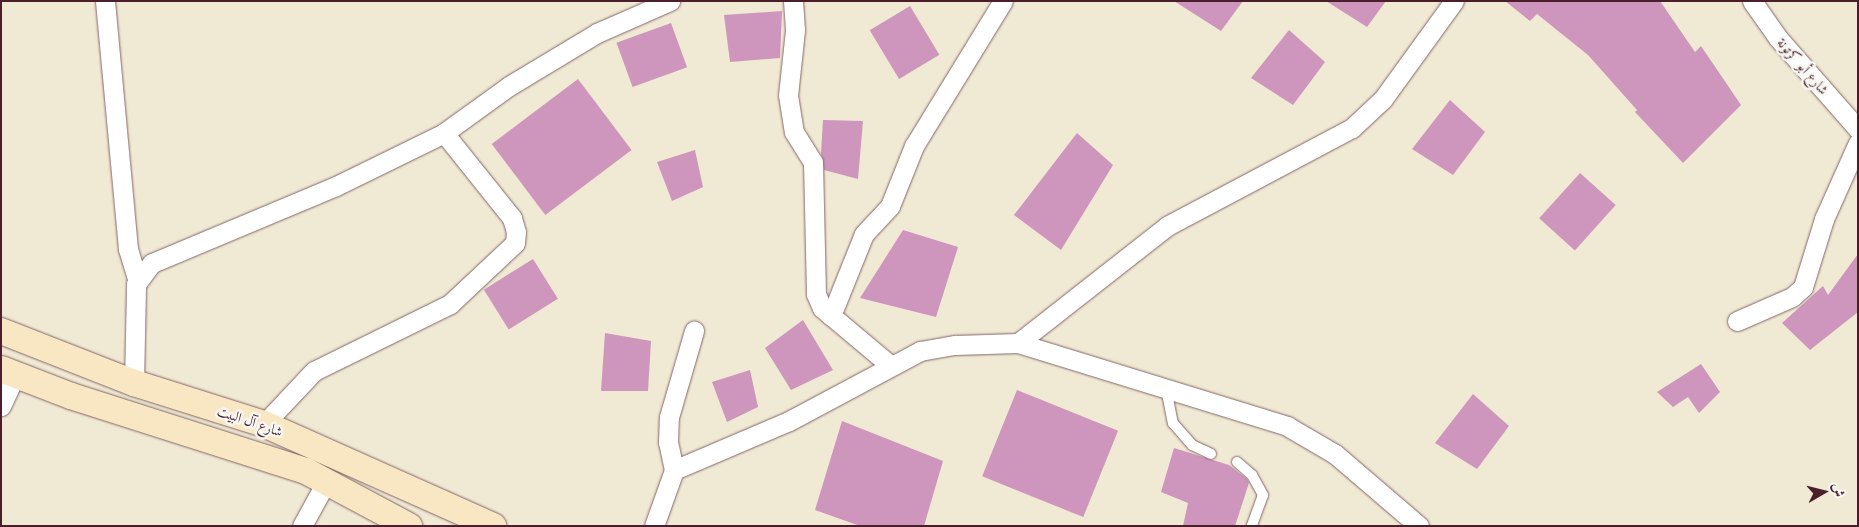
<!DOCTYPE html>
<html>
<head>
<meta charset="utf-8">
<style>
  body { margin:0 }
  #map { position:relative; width:1859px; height:527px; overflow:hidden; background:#f0e9d4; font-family:"Libre Caslon Text",Amiri,serif }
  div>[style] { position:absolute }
  .building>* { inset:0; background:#ce96bc; transform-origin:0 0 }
  .roads { filter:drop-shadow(0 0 1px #846666) drop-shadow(0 0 1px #846666) }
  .lane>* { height:10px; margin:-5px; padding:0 5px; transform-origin:5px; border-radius:5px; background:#fff }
  .street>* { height:19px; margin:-9.5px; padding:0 9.5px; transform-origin:9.5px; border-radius:9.5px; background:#fff }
  .secondary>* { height:26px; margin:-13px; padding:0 13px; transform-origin:13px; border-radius:13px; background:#f9e7c3 }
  span { translate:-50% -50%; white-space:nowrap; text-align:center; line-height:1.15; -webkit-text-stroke:5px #f6f6f2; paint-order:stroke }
  .street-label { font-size:14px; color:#4a1f2b }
  .frame { position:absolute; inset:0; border:2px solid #4a1f2b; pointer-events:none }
  .north { position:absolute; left:1799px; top:467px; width:50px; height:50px; -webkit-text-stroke:4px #f6f6f2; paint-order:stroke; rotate:82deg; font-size:14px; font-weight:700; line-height:20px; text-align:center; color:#4a1f2b }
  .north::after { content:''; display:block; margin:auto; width:18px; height:22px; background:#4a1f2b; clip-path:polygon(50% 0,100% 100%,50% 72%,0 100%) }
</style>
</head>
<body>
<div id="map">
  <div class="building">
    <i style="clip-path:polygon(1174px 1px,1243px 1px,1221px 31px)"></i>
    <i style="clip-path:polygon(1326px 1px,1386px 1px,1367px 27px)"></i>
    <i style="clip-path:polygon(1505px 1px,1660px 1px,1695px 52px,1701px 46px,1741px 105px,1683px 163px,1635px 112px,1637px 110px,1588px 55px,1537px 14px,1530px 21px)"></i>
    <i style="left:910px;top:6px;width:57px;height:47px;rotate:59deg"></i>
    <i style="clip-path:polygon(782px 11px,780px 58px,730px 62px,724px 15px)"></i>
    <i style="left:671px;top:23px;width:47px;height:58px;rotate:70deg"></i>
    <i style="clip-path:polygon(1289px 30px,1325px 62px,1293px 105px,1251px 78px)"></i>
    <i style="left:578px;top:79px;width:89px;height:108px;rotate:53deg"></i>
    <i style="clip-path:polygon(1450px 100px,1485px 132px,1453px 175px,1412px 149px)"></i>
    <i style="clip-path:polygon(823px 120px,863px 121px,858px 179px,824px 170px,821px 153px)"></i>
    <i style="clip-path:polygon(1077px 133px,1113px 165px,1061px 250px,1014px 215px)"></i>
    <i style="clip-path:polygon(695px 150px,703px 187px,672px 201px,657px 162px)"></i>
    <i style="left:1580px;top:173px;width:48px;height:61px;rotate:42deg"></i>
    <i style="clip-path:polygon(903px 230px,958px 247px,936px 317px,860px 298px)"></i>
    <i style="clip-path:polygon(1858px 254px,1858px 312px,1810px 350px,1782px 323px,1823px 286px,1828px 295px)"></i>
    <i style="left:533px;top:259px;width:47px;height:58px;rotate:58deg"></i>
    <i style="clip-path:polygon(803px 320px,833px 370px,791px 390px,765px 348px)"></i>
    <i style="clip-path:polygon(605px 333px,651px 341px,648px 391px,601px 391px)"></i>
    <i style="clip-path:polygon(1701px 364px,1720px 392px,1699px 413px,1688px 397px,1673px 407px,1657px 392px)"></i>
    <i style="clip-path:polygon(750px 370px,758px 407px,727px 422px,712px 382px)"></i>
    <i style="left:1017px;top:390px;width:109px;height:93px;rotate:22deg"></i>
    <i style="clip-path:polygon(1473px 394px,1509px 426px,1477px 469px,1435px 443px)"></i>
    <i style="clip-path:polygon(842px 421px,943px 461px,924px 526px,860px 526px,815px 510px)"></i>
    <i style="clip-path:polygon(1174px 448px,1229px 465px,1247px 479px,1249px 483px,1235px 526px,1183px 526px,1188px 503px,1161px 492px)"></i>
  </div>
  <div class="roads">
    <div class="lane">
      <i style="left:1166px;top:388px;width:36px;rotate:79deg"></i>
      <i style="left:1173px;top:423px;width:29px;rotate:49deg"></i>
      <i style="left:1192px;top:445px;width:21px;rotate:25deg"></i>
      <i style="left:1237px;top:462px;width:20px;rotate:41deg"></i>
      <i style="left:1252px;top:475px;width:23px;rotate:61deg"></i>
      <i style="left:1263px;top:495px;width:33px;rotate:110deg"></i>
    </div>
    <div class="street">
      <i style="left:105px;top:1px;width:249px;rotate:84.7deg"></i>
      <i style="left:128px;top:249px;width:30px;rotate:73deg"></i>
      <i style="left:793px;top:1px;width:29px;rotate:86deg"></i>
      <i style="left:795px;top:30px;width:65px;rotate:96.1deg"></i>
      <i style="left:788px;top:95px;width:37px;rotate:81deg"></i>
      <i style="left:794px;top:132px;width:36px;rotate:58deg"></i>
      <i style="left:813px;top:162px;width:132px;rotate:88.7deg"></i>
      <i style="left:816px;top:294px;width:15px;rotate:67deg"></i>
      <i style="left:822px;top:308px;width:89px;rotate:40deg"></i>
      <i style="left:1752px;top:1px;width:45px;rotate:54.9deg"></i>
      <i style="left:1778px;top:38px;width:121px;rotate:48.7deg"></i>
      <i style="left:831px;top:316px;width:88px;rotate:-68.1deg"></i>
      <i style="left:864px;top:234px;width:38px;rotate:-47deg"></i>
      <i style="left:890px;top:206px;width:65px;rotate:-68.2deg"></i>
      <i style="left:914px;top:146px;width:170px;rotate:-58.5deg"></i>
      <i style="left:1737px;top:321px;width:60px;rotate:-23.6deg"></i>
      <i style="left:1792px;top:297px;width:15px;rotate:-42deg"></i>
      <i style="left:1803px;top:287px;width:71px;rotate:-72.8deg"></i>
      <i style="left:1824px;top:219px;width:83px;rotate:-65.9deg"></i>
      <i style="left:1018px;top:343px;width:282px;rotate:17.1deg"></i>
      <i style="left:1287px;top:426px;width:56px;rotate:30.3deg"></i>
      <i style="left:1335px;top:454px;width:111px;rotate:40.6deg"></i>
      <i style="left:134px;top:383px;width:99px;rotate:-88.8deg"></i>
      <i style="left:136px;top:284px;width:26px;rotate:-53deg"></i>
      <i style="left:152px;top:263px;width:199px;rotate:-22.7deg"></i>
      <i style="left:336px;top:186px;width:120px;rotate:-26.1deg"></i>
      <i style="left:444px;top:133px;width:80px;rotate:-35.9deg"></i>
      <i style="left:509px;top:86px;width:103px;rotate:-31.1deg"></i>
      <i style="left:597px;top:33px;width:80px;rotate:-23.7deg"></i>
      <i style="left:1px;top:406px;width:35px;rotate:-65deg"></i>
      <i style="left:264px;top:424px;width:73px;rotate:-46.7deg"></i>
      <i style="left:314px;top:371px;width:152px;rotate:-26.2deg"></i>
      <i style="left:450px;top:304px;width:89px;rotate:-43.2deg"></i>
      <i style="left:515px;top:243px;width:11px;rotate:-85deg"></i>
      <i style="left:516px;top:232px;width:15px;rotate:-106deg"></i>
      <i style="left:512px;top:218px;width:109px;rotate:-128.7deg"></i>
      <i style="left:674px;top:470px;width:125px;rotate:-23.1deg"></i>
      <i style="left:789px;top:421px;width:149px;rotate:-28.1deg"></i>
      <i style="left:920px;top:351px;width:36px;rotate:-10deg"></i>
      <i style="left:955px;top:345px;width:63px;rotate:-1.8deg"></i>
      <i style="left:1018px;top:343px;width:189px;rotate:-38.1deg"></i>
      <i style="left:1167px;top:226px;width:209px;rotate:-27.9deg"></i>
      <i style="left:1352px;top:128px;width:42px;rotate:-43.1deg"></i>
      <i style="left:1383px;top:99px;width:121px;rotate:-54.1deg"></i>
      <i style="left:302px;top:526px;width:50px;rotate:-61.4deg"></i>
      <i style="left:654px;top:526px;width:59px;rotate:-70.3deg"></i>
      <i style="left:674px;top:470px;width:29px;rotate:-102deg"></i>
      <i style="left:668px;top:442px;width:25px;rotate:-88deg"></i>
      <i style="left:669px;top:417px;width:90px;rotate:-73.8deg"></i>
    </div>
    <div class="secondary">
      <i style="left:1px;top:331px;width:143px;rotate:21.4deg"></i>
      <i style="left:134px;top:383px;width:136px;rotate:17.5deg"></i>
      <i style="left:264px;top:424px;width:251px;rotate:24deg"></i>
      <i style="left:1px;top:369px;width:75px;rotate:21.1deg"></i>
      <i style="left:71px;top:396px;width:247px;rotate:17.7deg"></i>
      <i style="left:306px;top:471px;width:117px;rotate:28.1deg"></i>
    </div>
  </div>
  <div class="street-label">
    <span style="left:1803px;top:66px;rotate:49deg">شارع أبو كرتونة</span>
    <span style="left:250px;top:421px;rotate:19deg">شارع آل البيت</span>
  </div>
  <div class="frame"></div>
  <div class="north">ش</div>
</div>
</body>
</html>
